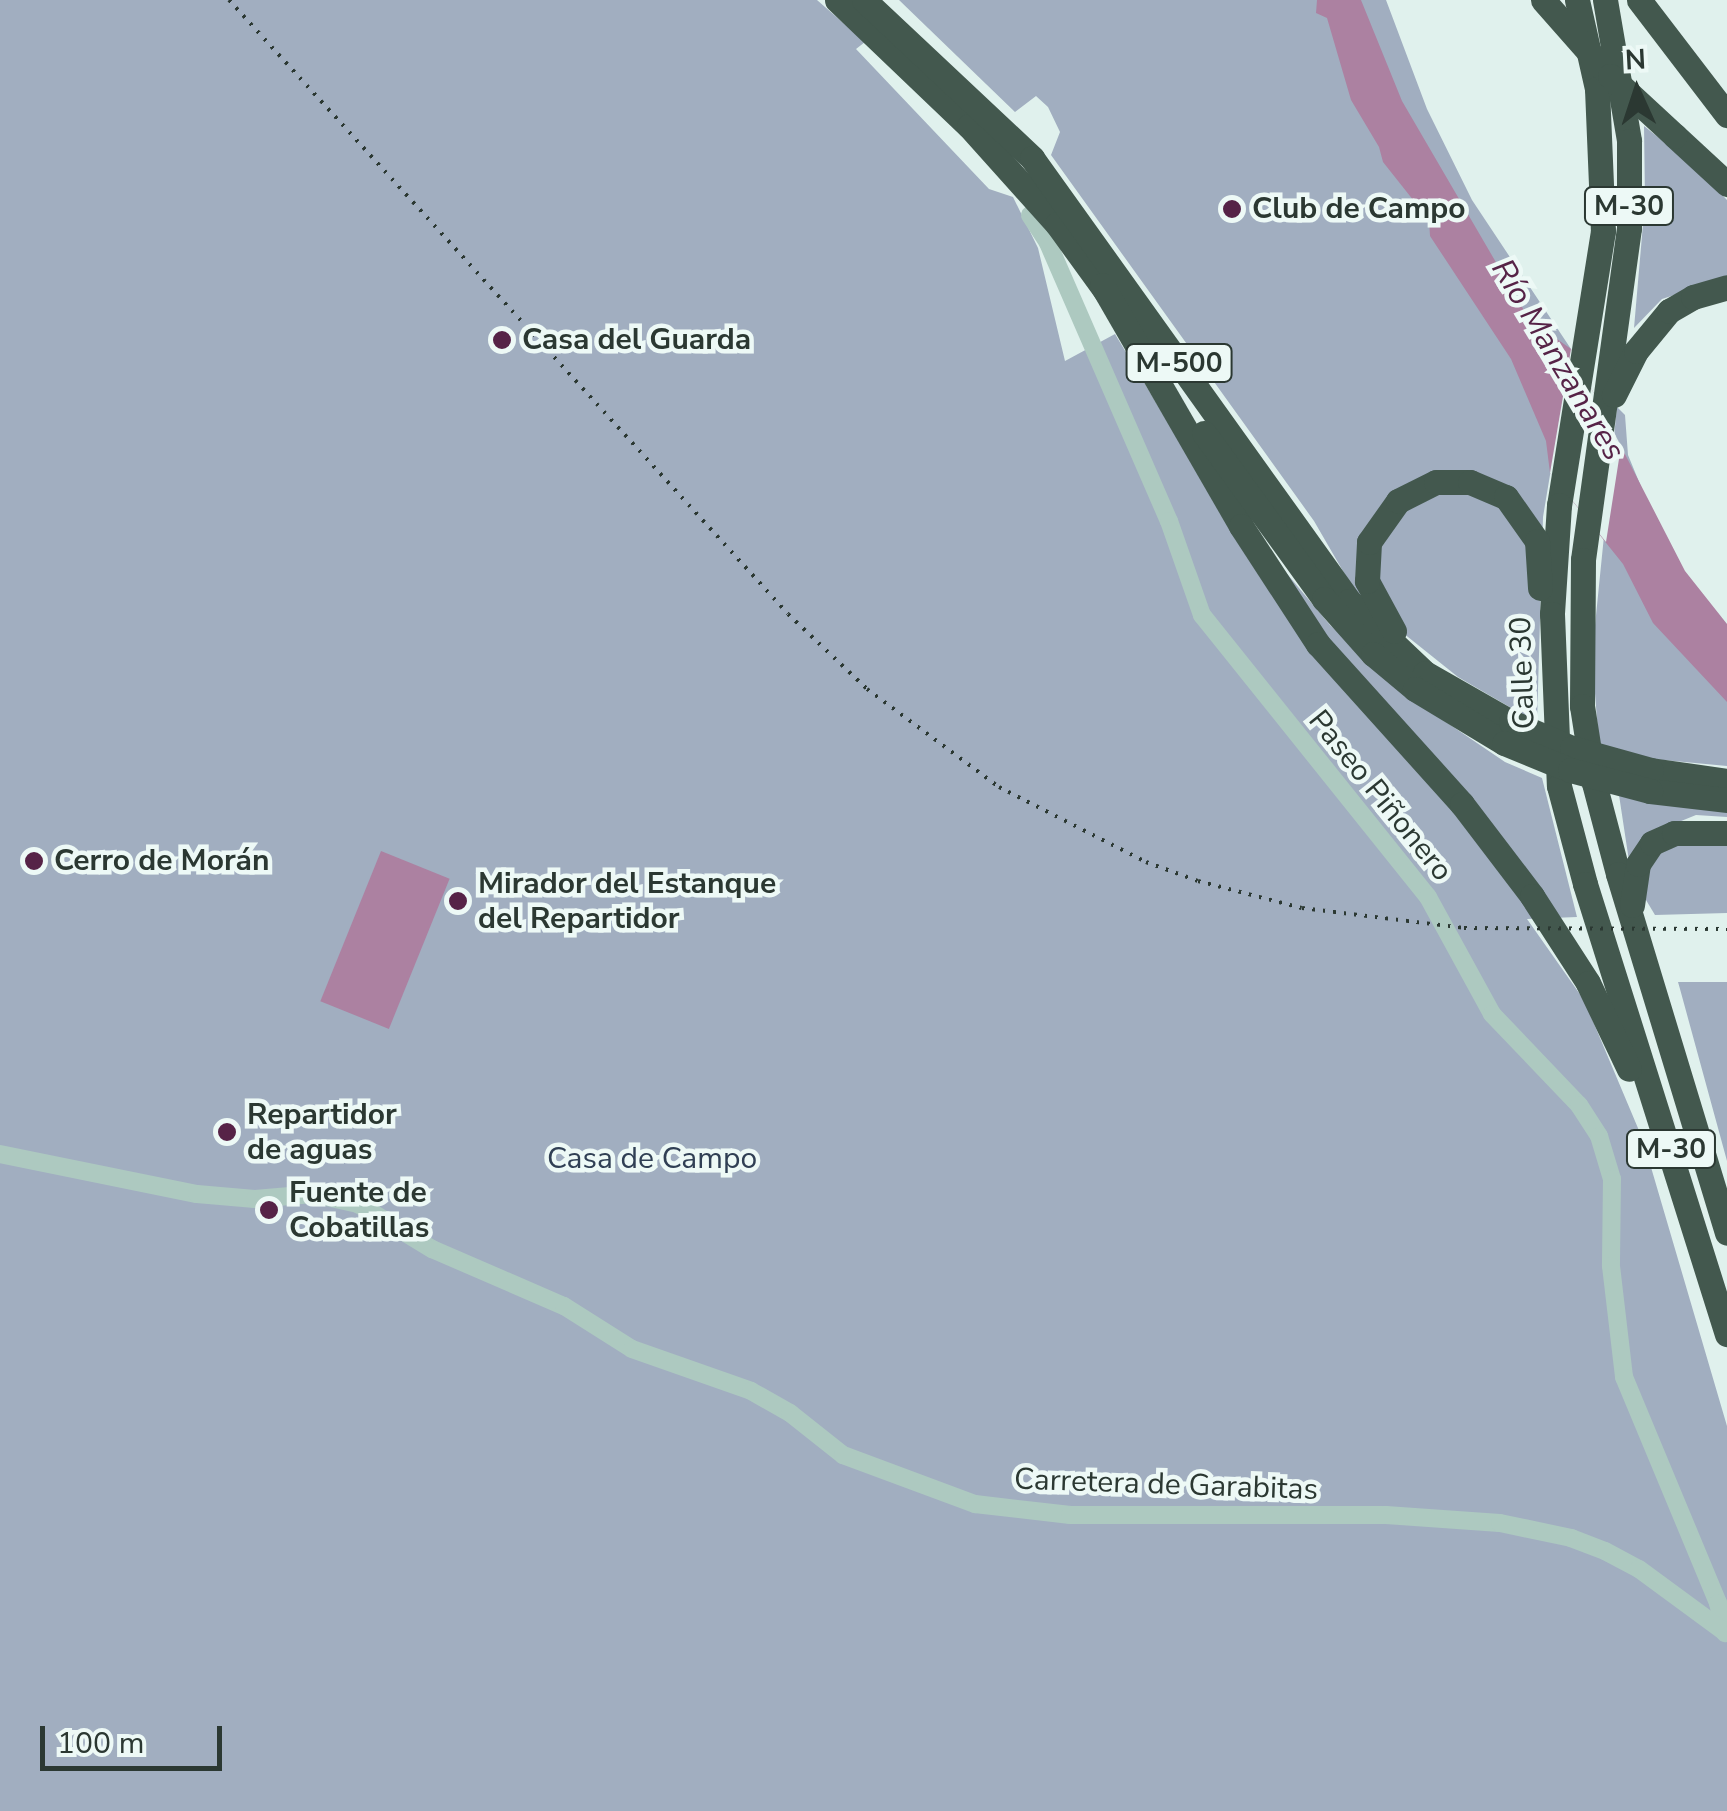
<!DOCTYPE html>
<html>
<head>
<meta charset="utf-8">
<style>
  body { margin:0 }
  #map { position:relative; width:1727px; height:1811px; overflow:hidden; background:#e0f1ed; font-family:"Nunito Sans",sans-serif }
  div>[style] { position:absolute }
  .green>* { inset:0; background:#a1aec0 }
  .water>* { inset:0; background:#ac81a1; transform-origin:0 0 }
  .pier>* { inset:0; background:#e0f1ed }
  .minor>* { height:18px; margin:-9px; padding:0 9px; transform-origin:9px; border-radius:9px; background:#adc9c0 }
  .highway>* { height:25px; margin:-12.5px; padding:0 12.5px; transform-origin:12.5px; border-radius:12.5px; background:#43584e }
  .rail>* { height:4px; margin-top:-2px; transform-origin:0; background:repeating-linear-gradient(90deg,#2b3832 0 2.5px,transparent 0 10.5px) }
  .highway-bridge>* { height:25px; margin:-12.5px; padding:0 12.5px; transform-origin:12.5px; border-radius:12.5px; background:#43584e }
  .dots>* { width:28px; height:28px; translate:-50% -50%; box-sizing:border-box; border:5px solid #edf9f6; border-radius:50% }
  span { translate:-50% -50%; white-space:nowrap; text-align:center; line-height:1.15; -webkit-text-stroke:9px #edf9f6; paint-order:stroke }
  .shield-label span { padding:2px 8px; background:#edf9f6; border:2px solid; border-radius:8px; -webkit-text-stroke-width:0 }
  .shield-label { font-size:28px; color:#2b3832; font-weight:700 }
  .poi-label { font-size:30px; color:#2b3832; font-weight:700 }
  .left { translate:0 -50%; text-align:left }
  .street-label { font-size:30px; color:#2b3832 }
  .park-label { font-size:30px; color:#303f54 }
  .water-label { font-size:32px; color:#562347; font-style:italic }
  .north { position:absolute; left:1587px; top:40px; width:100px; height:100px; -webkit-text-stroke:8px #edf9f6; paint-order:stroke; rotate:357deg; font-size:28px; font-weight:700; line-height:40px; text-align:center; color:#2b3832 }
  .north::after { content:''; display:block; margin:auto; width:35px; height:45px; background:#2b3832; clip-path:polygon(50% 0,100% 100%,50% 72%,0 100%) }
  .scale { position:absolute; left:40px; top:1726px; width:182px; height:45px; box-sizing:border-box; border:5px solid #2b3832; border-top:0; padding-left:12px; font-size:30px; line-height:35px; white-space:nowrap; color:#2b3832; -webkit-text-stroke:8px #edf9f6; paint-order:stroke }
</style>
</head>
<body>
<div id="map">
  <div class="green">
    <i style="clip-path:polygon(0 0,817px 0,865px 42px,856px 49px,989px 189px,1013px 197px,1038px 248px,1065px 361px,1115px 334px,1224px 516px,1283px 569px,1330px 625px,1415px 701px,1505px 762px,1542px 778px,1577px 917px,1527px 919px,1584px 1000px,1643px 1140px,1727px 1426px,1727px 1811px,0 1811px)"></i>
    <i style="clip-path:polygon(899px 0,1386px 0,1427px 109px,1472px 200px,1571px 349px,1543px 517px,1537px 723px,1458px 677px,1358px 597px,1314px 521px,1051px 155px,1060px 132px,1048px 107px,1036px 96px,1015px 112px)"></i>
    <i style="clip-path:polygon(1644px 126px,1693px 165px,1727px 200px,1727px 278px,1662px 299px,1634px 328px,1645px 201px)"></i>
    <i style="clip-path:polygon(1617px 407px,1625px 415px,1628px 455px,1649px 506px,1685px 579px,1727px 628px,1727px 766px,1642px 758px,1599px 745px,1592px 655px)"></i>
    <i style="clip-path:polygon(1619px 795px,1727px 805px,1727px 817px,1696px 815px,1654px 832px,1629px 861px)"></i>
    <i style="clip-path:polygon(1727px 841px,1727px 913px,1655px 915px,1643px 895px,1651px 860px,1672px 845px)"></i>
    <i style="clip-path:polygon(1678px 982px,1727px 982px,1727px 1161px,1680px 989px)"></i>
  </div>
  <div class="water">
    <i style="clip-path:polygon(1317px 0,1361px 0,1402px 101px,1529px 319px,1571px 349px,1685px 571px,1727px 624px,1727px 702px,1653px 623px,1623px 564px,1550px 473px,1546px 441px,1511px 359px,1430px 236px,1429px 220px,1383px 162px,1379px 147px,1351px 100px,1327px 18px,1316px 13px)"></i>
    <i style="left:381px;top:851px;width:74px;height:162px;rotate:22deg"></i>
  </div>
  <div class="pier">
    <i style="clip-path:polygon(1571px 349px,1621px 446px,1606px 542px,1550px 473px)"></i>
  </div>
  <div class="minor">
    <i style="left:1030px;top:215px;width:33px;rotate:57deg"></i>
    <i style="left:1048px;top:243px;width:303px;rotate:66.5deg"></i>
    <i style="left:1169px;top:521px;width:100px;rotate:70.7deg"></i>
    <i style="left:1202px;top:615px;width:361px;rotate:51.3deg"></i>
    <i style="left:1428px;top:897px;width:133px;rotate:61.3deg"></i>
    <i style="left:1492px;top:1014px;width:126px;rotate:46.3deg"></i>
    <i style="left:1579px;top:1105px;width:37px;rotate:57deg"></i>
    <i style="left:1599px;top:1136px;width:45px;rotate:73.2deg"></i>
    <i style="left:1612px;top:1179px;width:87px;rotate:90.7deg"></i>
    <i style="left:1611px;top:1266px;width:112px;rotate:83.3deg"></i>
    <i style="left:1624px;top:1377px;width:245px;rotate:67.4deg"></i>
    <i style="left:1718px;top:1603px;width:31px;rotate:77deg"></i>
    <i style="left:0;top:1154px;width:201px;rotate:11.5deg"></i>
    <i style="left:197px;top:1194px;width:58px;rotate:4.9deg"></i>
    <i style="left:255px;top:1199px;width:58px;rotate:-4.9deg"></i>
    <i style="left:313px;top:1194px;width:46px;rotate:12.5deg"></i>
    <i style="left:358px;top:1204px;width:87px;rotate:31.3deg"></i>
    <i style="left:432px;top:1249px;width:144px;rotate:23.4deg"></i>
    <i style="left:564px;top:1306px;width:80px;rotate:32.3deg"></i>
    <i style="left:632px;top:1349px;width:126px;rotate:19.4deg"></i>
    <i style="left:751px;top:1391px;width:45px;rotate:29.4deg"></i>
    <i style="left:790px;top:1413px;width:68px;rotate:38.4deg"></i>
    <i style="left:843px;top:1455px;width:141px;rotate:20.4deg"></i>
    <i style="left:975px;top:1504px;width:96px;rotate:6.6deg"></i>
    <i style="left:1070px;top:1515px;width:316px"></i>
    <i style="left:1386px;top:1515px;width:114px;rotate:4deg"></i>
    <i style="left:1500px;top:1523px;width:73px;rotate:11.9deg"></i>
    <i style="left:1571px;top:1538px;width:36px;rotate:21deg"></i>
    <i style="left:1605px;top:1551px;width:38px;rotate:28deg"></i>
    <i style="left:1639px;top:1569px;width:103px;rotate:36.3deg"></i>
  </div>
  <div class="highway">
    <i style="left:837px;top:0;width:182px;rotate:43.7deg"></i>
    <i style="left:969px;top:126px;width:132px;rotate:48.1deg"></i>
    <i style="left:1057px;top:224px;width:90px;rotate:54deg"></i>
    <i style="left:864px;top:0;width:231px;rotate:43.2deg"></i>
    <i style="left:1032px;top:158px;width:545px;rotate:54.41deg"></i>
    <i style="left:1349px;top:601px;width:105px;rotate:43.5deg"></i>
    <i style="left:1425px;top:673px;width:99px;rotate:29.7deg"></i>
    <i style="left:1577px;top:0;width:91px;rotate:77.3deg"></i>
    <i style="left:1597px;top:89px;width:142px;rotate:87.6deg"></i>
    <i style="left:1603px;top:231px;width:278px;rotate:99.1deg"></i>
    <i style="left:1559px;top:505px;width:109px;rotate:93.7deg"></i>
    <i style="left:1552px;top:614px;width:172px;rotate:87.7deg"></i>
    <i style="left:1559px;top:786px;width:101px;rotate:75.1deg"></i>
    <i style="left:1585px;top:884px;width:472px;rotate:72.5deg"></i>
    <i style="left:1605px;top:0;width:143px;rotate:80.3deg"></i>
    <i style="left:1629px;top:141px;width:87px;rotate:90deg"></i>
    <i style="left:1629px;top:228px;width:335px;rotate:97.9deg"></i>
    <i style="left:1583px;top:560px;width:146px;rotate:90.4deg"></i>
    <i style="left:1582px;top:706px;width:78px;rotate:81.1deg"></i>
    <i style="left:1594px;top:783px;width:94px;rotate:75.2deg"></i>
    <i style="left:1618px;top:874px;width:375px;rotate:73.1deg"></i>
    <i style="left:1639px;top:0;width:145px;rotate:52.6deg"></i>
    <i style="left:1675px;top:136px;width:71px;rotate:42.7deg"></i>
    <i style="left:1102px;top:285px;width:278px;rotate:60deg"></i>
    <i style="left:1241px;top:526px;width:141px;rotate:56.9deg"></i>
    <i style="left:1318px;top:644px;width:215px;rotate:48deg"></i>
    <i style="left:1462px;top:804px;width:116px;rotate:52.7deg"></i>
    <i style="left:1532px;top:896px;width:103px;rotate:57.2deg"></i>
    <i style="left:1588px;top:983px;width:95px;rotate:64.5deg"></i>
    <i style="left:1614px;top:395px;width:49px;rotate:-63.4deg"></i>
    <i style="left:1636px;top:351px;width:52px;rotate:-50.5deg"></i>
    <i style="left:1669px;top:311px;width:28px;rotate:-30deg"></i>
    <i style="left:1693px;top:297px;width:35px;rotate:-16deg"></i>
    <i style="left:1204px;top:433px;width:205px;rotate:54.1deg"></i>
    <i style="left:1324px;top:599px;width:74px;rotate:48.3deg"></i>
    <i style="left:1373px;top:654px;width:55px;rotate:39.8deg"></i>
    <i style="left:1415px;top:689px;width:104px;rotate:31.2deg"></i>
    <i style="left:1394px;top:631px;width:57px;rotate:-118.4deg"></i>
    <i style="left:1367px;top:581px;width:39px;rotate:-87deg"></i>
    <i style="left:1369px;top:542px;width:50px;rotate:-54.7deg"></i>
    <i style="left:1398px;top:501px;width:42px;rotate:-26.6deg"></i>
    <i style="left:1436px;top:482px;width:34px"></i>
    <i style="left:1470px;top:482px;width:39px;rotate:23deg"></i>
    <i style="left:1506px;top:497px;width:54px;rotate:54.8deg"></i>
    <i style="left:1537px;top:541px;width:47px;rotate:86.3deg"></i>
    <i style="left:1651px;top:770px;width:77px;rotate:8.2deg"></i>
    <i style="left:1650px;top:791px;width:78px;rotate:6.7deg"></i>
    <i style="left:1632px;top:905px;width:41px;rotate:-81.7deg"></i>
    <i style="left:1638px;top:864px;width:25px;rotate:-56deg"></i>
    <i style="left:1652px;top:843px;width:24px;rotate:-24deg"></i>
    <i style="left:1674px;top:833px;width:53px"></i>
  </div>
  <div class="rail">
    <i style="left:229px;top:0;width:830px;rotate:47.68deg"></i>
    <i style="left:788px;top:614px;width:109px;rotate:43.5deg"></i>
    <i style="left:867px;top:689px;width:164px;rotate:36.6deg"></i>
    <i style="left:999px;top:787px;width:165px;rotate:27deg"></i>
    <i style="left:1146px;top:862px;width:55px;rotate:20.1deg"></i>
    <i style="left:1198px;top:881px;width:107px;rotate:14.6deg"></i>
    <i style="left:1302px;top:908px;width:163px;rotate:7deg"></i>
    <i style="left:1464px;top:928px;width:263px;rotate:0.2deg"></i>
  </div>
  <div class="highway-bridge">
    <i style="left:1543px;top:0;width:101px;rotate:48.6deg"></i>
    <i style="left:1610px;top:76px;width:88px;rotate:42.7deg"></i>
    <i style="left:1511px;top:722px;width:66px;rotate:23.1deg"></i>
    <i style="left:1572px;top:748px;width:82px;rotate:15.6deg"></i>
    <i style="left:1504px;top:743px;width:71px;rotate:22.2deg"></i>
    <i style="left:1570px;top:770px;width:83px;rotate:14.7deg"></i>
  </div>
  <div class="dots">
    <i style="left:1232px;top:209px;background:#562347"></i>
    <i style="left:502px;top:340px;background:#562347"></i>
    <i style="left:34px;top:861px;background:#562347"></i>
    <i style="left:458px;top:901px;background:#562347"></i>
    <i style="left:227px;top:1132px;background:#562347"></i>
    <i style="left:269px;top:1210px;background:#562347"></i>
  </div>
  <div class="shield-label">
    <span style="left:1629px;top:206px">M-30</span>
    <span style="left:1179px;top:363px">M-500</span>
    <span style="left:1671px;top:1149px">M-30</span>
  </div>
  <div class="poi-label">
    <span class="left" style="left:1252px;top:209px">Club de Campo</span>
    <span class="left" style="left:522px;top:340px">Casa del Guarda</span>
    <span class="left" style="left:54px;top:861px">Cerro de Morán</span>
    <span class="left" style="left:478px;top:901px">Mirador del Estanque<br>del Repartidor</span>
    <span class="left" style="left:247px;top:1132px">Repartidor<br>de aguas</span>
    <span class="left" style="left:289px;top:1210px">Fuente de<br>Cobatillas</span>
  </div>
  <div class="street-label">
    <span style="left:1523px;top:673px;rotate:-92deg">Calle 30</span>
    <span style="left:1380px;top:796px;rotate:51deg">Paseo Piñonero</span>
    <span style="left:1166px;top:1485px;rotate:2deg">Carretera de Garabitas</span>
  </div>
  <div class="park-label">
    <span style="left:652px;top:1159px">Casa de Campo</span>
  </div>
  <div class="water-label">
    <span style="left:1558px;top:360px;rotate:59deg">Río Manzanares</span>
  </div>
  <div class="north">N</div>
  <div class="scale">100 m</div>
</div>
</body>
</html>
